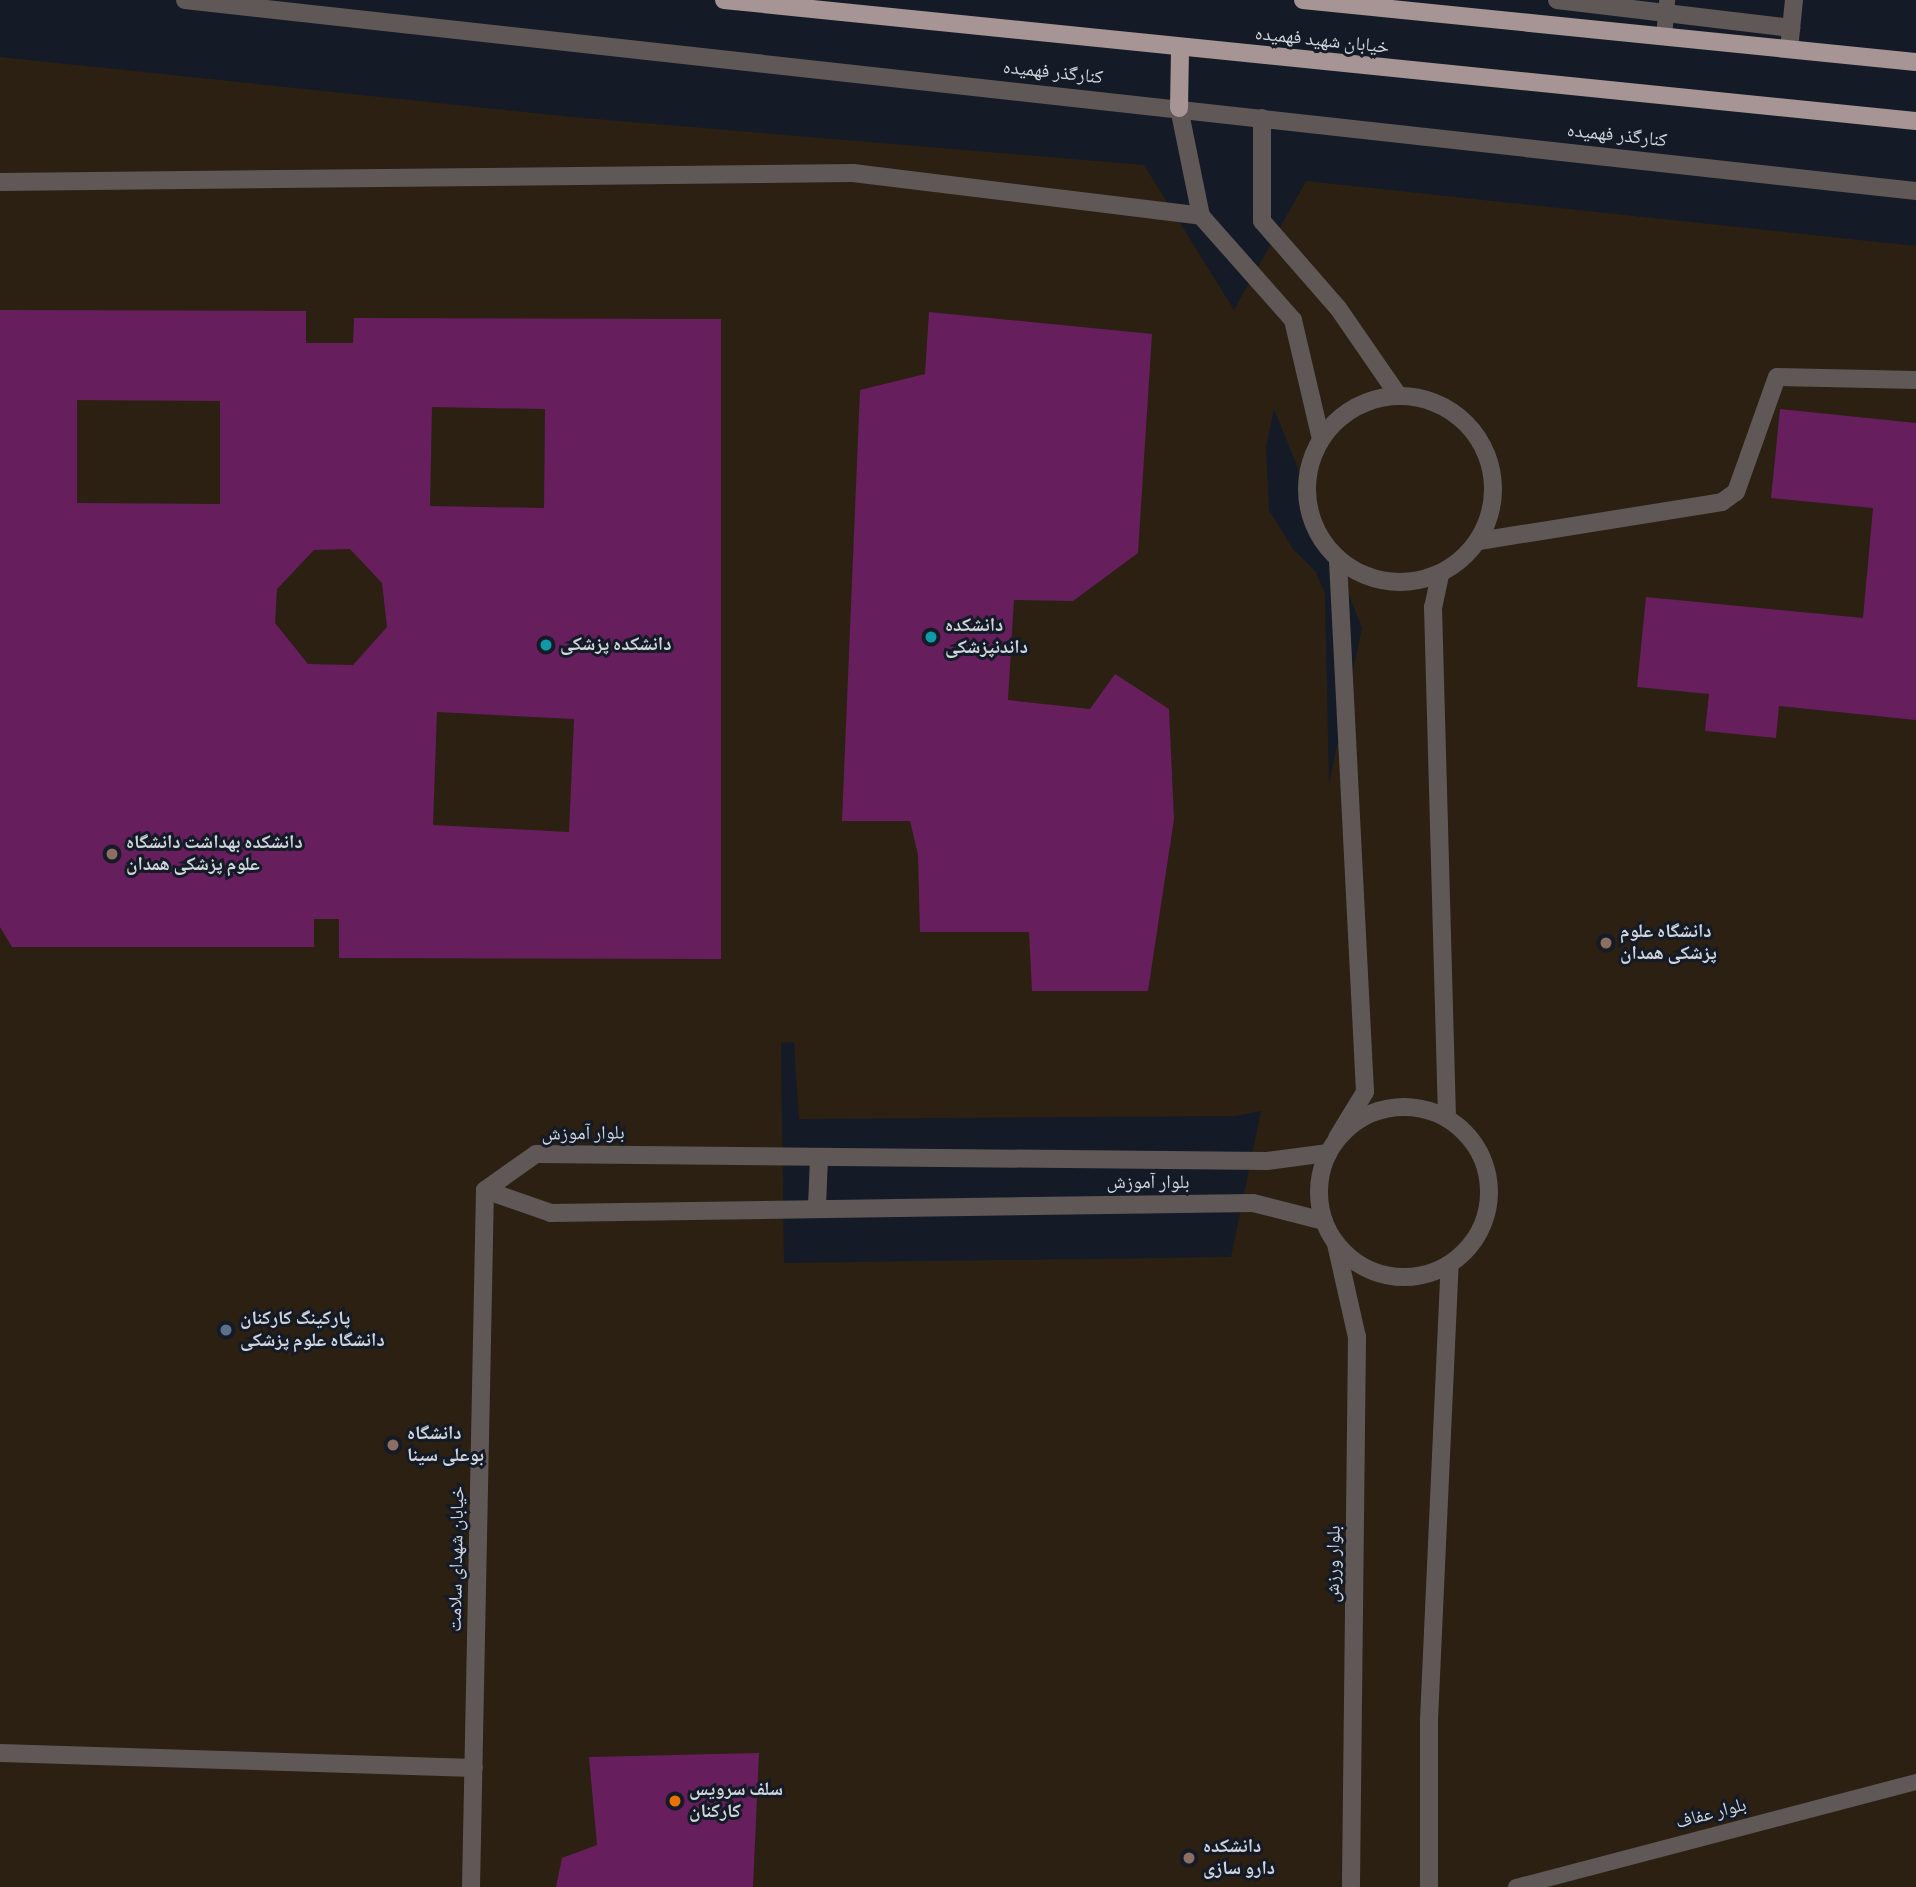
<!DOCTYPE html>
<html>
<head>
<meta charset="utf-8">
<style>
  body { margin:0 }
  #map { position:relative; width:1916px; height:1887px; overflow:hidden; background:#141b26; font-family:"Source Sans 3","Noto Naskh Arabic",sans-serif }
  div>[style] { position:absolute }
  .education>* { inset:0; background:#2b2012 }
  .building>* { inset:0; background:#661e5d }
  .service>* { height:16px; margin:-8px; padding:0 8px; transform-origin:8px; border-radius:8px; background:#605857 }
  .minor>* { height:18px; margin:-9px; padding:0 9px; transform-origin:9px; border-radius:9px; background:#605857 }
  .minor>.ring { margin:-9px; padding:0; box-sizing:content-box; background:none; border:18px solid #605857; border-radius:50% }
  .tertiary>* { height:18px; margin:-9px; padding:0 9px; transform-origin:9px; border-radius:9px; background:#605857 }
  .primary>* { height:18px; margin:-9px; padding:0 9px; transform-origin:9px; border-radius:9px; background:#a69594 }
  .dots>* { width:19px; height:19px; translate:-50% -50%; box-sizing:border-box; border:4px solid #141b26; border-radius:50% }
  span { translate:-50% -50%; white-space:nowrap; text-align:center; line-height:1.15; -webkit-text-stroke:6px #141b26; paint-order:stroke }
  .street-label { font-size:19px; color:#d1d6dd }
  .poi-label { font-size:19px; color:#d1d6dd; font-weight:700 }
  .left { translate:0 -50%; text-align:left }
</style>
</head>
<body>
<div id="map">
  <div class="education">
    <i style="clip-path:polygon(evenodd,0 57px,572px 117px,1144px 165px,1234px 310px,1306px 181px,1916px 246px,1916px 1887px,0 1887px,0 57px,1274px 409px,1362px 628px,1329px 784px,1325px 594px,1316px 572px,1293px 549px,1269px 510px,1266px 447px,1274px 409px,0 57px,794px 1042px,799px 1119px,1236px 1116px,1261px 1111px,1231px 1257px,784px 1263px,781px 1043px,794px 1042px)"></i>
  </div>
  <div class="building">
    <i style="clip-path:polygon(evenodd,0 310px,306px 311px,306px 343px,353px 343px,354px 318px,721px 319px,721px 959px,339px 958px,339px 919px,314px 919px,314px 947px,12px 947px,0 927px,0 310px,77px 400px,220px 401px,220px 504px,77px 503px,77px 400px,0 310px,432px 407px,545px 409px,544px 508px,430px 506px,432px 407px,0 310px,350px 549px,382px 583px,387px 627px,353px 665px,308px 664px,275px 623px,277px 589px,314px 550px,350px 549px,0 310px,437px 712px,574px 719px,569px 832px,433px 825px,437px 712px)"></i>
    <i style="clip-path:polygon(929px 312px,1152px 334px,1138px 553px,1073px 601px,1014px 600px,1008px 700px,1090px 709px,1115px 674px,1169px 709px,1174px 819px,1148px 991px,1032px 991px,1029px 932px,920px 932px,918px 855px,910px 821px,842px 821px,860px 390px,925px 374px)"></i>
    <i style="clip-path:polygon(1780px 409px,1916px 423px,1916px 720px,1779px 706px,1776px 738px,1705px 731px,1709px 694px,1637px 687px,1646px 597px,1863px 618px,1873px 508px,1771px 498px)"></i>
    <i style="clip-path:polygon(759px 1753px,753px 1887px,556px 1887px,562px 1858px,597px 1845px,589px 1757px)"></i>
  </div>
  <div class="service">
    <i style="left:1664px;top:37px;width:37px;rotate:-85deg"></i>
    <i style="left:1516px;top:1887px;width:414px;rotate:-14.7deg"></i>
  </div>
  <div class="minor">
    <i style="left:1557px;top:0;width:236px;rotate:6.8deg"></i>
    <i style="left:1179px;top:108px;width:110px;rotate:78.5deg"></i>
    <i style="left:1201px;top:216px;width:139px;rotate:48.5deg"></i>
    <i style="left:1293px;top:320px;width:122px;rotate:76.8deg"></i>
    <i style="left:1262px;top:118px;width:103px;rotate:90deg"></i>
    <i style="left:1262px;top:221px;width:116px;rotate:48.9deg"></i>
    <i style="left:1338px;top:308px;width:106px;rotate:55.4deg"></i>
    <i style="left:0;top:182px;width:853px;rotate:-0.6deg"></i>
    <i style="left:853px;top:173px;width:351px;rotate:7deg"></i>
    <i class="ring" style="left:1307px;top:396px;width:168px;height:168px"></i>
    <i style="left:1479px;top:541px;width:246px;rotate:-9.1deg"></i>
    <i style="left:1722px;top:502px;width:17px;rotate:-36deg"></i>
    <i style="left:1736px;top:492px;width:122px;rotate:-70.4deg"></i>
    <i style="left:1777px;top:377px;width:139px;rotate:1.2deg"></i>
    <i style="left:1440px;top:575px;width:33px;rotate:102deg"></i>
    <i style="left:1433px;top:607px;width:511px;rotate:88.43deg"></i>
    <i class="ring" style="left:1319px;top:1107px;width:152px;height:152px"></i>
    <i style="left:1337px;top:1138px;width:54px;rotate:-58.7deg"></i>
    <i style="left:1365px;top:1092px;width:533px;rotate:-92.91deg"></i>
    <i style="left:485px;top:1190px;width:62px;rotate:-35.2deg"></i>
    <i style="left:536px;top:1154px;width:731px;rotate:0.55deg"></i>
    <i style="left:1267px;top:1161px;width:62px;rotate:-7.5deg"></i>
    <i style="left:485px;top:1190px;width:70px;rotate:19.2deg"></i>
    <i style="left:551px;top:1213px;width:702px;rotate:-0.82deg"></i>
    <i style="left:1253px;top:1203px;width:73px;rotate:14.2deg"></i>
    <i style="left:817px;top:1207px;width:50px;rotate:-87.7deg"></i>
    <i style="left:1336px;top:1244px;width:95px;rotate:77.3deg"></i>
    <i style="left:1357px;top:1337px;width:550px;rotate:90.63deg"></i>
    <i style="left:0;top:1753px;width:474px;rotate:1.8deg"></i>
    <i style="left:471px;top:1887px;width:697px;rotate:-88.85deg"></i>
    <i style="left:1429px;top:1887px;width:167px;rotate:-90deg"></i>
    <i style="left:1429px;top:1720px;width:455px;rotate:-87.4deg"></i>
  </div>
  <div class="tertiary">
    <i style="left:185px;top:0;width:1742px;rotate:6.3deg"></i>
    <i style="left:1789px;top:49px;width:49px;rotate:-84.2deg"></i>
  </div>
  <div class="primary">
    <i style="left:724px;top:0;width:1198px;rotate:5.8deg"></i>
    <i style="left:1303px;top:0;width:616px;rotate:5.78deg"></i>
    <i style="left:1179px;top:108px;width:60px;rotate:-89deg"></i>
  </div>
  <div class="dots">
    <i style="left:931px;top:637px;background:#0f9aa8"></i>
    <i style="left:546px;top:645px;background:#0f9aa8"></i>
    <i style="left:112px;top:854px;background:#8d6e63"></i>
    <i style="left:1606px;top:943px;background:#8d6e63"></i>
    <i style="left:226px;top:1330px;background:#5c6f8a"></i>
    <i style="left:393px;top:1445px;background:#8d6e63"></i>
    <i style="left:675px;top:1801px;background:#e8710a"></i>
    <i style="left:1189px;top:1858px;background:#8d6e63"></i>
  </div>
  <div class="street-label">
    <span style="left:1322px;top:41px;rotate:6deg">خیابان شهید فهمیده</span>
    <span style="left:1053px;top:73px;rotate:6deg">کنارگذر فهمیده</span>
    <span style="left:1617px;top:136px;rotate:6deg">کنارگذر فهمیده</span>
    <span style="left:583px;top:1134px;rotate:-1deg">بلوار آموزش</span>
    <span style="left:1148px;top:1183px">بلوار آموزش</span>
    <span style="left:457px;top:1559px;rotate:-89deg">خیابان شهدای سلامت</span>
    <span style="left:1334px;top:1564px;rotate:-89deg">بلوار ورزش</span>
    <span style="left:1711px;top:1814px;rotate:-15deg">بلوار عفاف</span>
  </div>
  <div class="poi-label">
    <span class="left" style="left:945px;top:637px">دانشکده<br>داندنپزشکی</span>
    <span class="left" style="left:560px;top:645px">دانشکده پزشکی</span>
    <span class="left" style="left:126px;top:854px">دانشکده بهداشت دانشگاه<br>علوم پزشکی همدان</span>
    <span class="left" style="left:1620px;top:943px">دانشگاه علوم<br>پزشکی همدان</span>
    <span class="left" style="left:240px;top:1330px">پارکینگ کارکنان<br>دانشگاه علوم پزشکی</span>
    <span class="left" style="left:407px;top:1445px">دانشگاه<br>بوعلی سینا</span>
    <span class="left" style="left:689px;top:1801px">سلف سرویس<br>کارکنان</span>
    <span class="left" style="left:1203px;top:1858px">دانشکده<br>دارو سازی</span>
  </div>
</div>
</body>
</html>
